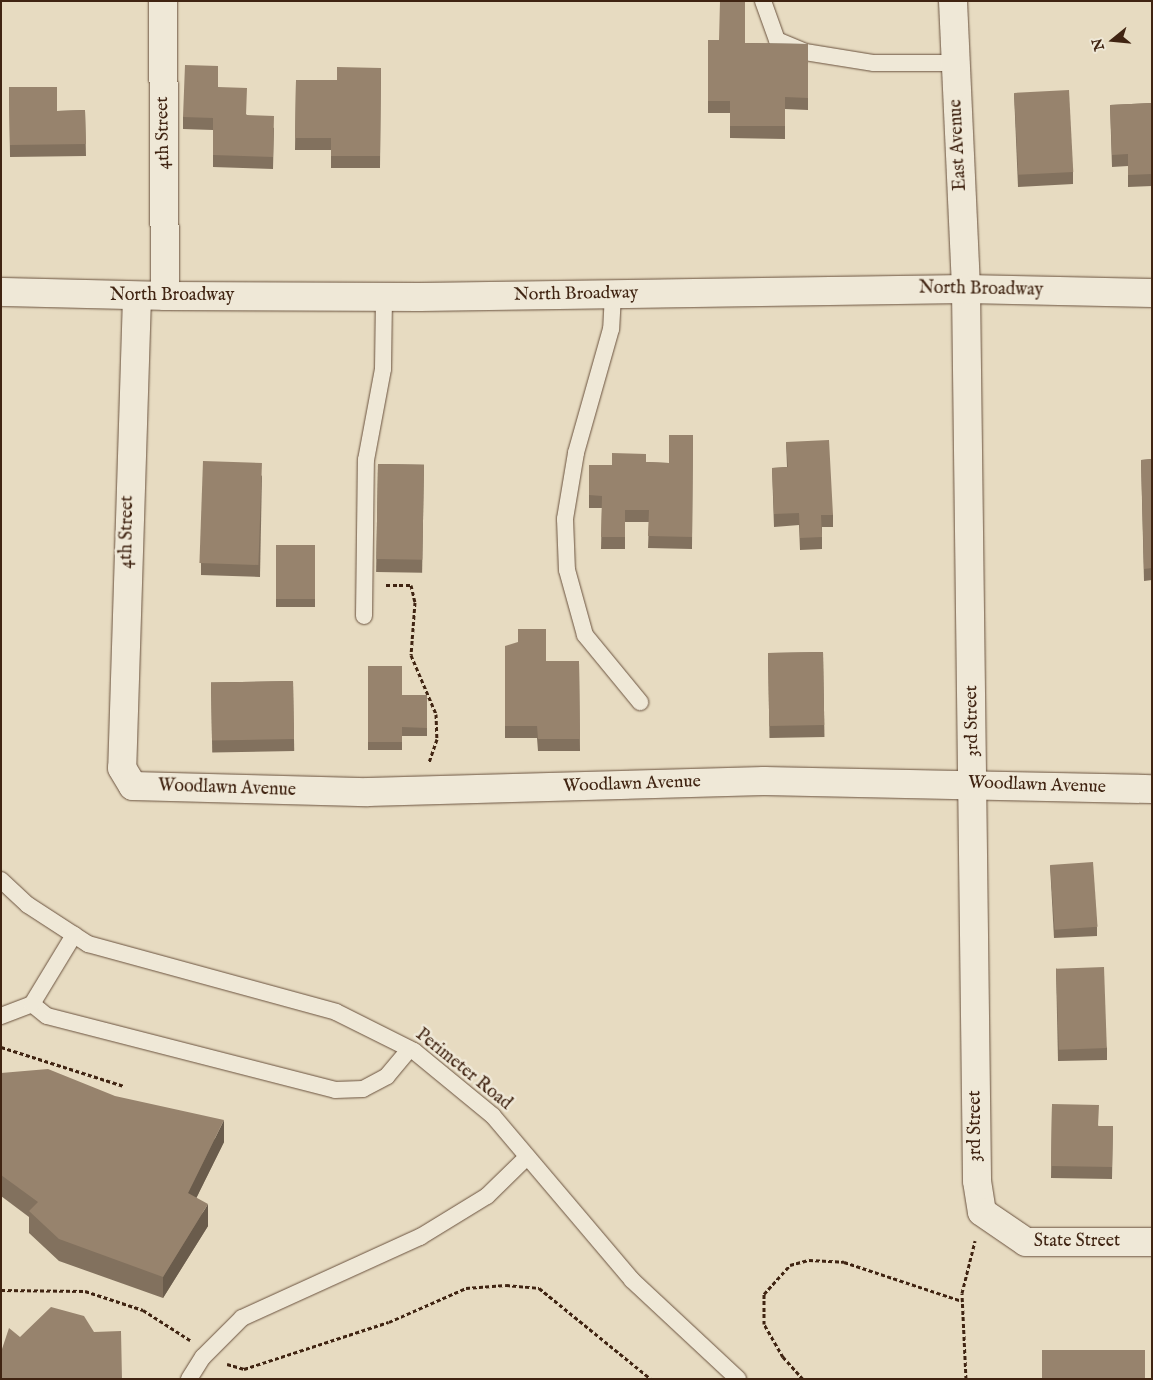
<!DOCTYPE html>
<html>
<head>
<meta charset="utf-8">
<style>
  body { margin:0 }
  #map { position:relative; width:1153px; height:1380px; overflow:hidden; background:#e7dbc1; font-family:"IM FELL English",serif }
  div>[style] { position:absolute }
  .path>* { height:3px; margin-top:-1.5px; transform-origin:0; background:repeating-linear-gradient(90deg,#402412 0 4px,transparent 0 6.5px) }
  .roads { filter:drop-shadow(0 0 1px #6a523e) drop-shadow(0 0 1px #6a523e) }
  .lane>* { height:16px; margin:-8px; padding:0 8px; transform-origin:8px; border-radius:8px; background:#efe8d7 }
  .street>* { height:28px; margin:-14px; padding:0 14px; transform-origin:14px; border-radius:14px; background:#efe8d7 }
  .secondary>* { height:28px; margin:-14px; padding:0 14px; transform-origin:14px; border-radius:14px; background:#efe8d7 }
  .wall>* { inset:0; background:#82715e; transform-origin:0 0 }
  .shaded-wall>* { inset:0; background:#6a5c4c }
  .building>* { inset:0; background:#97836d; transform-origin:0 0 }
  span { translate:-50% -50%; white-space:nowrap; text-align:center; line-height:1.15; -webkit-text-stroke:5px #efe8d7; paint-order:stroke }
  .street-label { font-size:18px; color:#402412 }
  .frame { position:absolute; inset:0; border:2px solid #402412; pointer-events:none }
  .north { position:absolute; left:1088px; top:15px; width:50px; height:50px; -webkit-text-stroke:4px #efe8d7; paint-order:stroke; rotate:253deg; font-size:14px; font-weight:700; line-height:20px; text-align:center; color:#402412 }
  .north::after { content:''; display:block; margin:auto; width:18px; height:22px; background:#402412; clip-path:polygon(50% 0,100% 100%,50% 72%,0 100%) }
</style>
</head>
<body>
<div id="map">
  <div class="path">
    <i style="left:386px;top:585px;width:25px"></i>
    <i style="left:411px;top:585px;width:17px;rotate:77deg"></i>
    <i style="left:415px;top:602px;width:53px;rotate:94.3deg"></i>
    <i style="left:411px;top:655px;width:64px;rotate:67deg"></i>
    <i style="left:436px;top:714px;width:25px;rotate:88deg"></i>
    <i style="left:437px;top:739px;width:24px;rotate:109deg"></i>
    <i style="left:1px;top:1047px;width:129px;rotate:17.6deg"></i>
    <i style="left:1px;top:1290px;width:84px;rotate:0.7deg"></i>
    <i style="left:85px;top:1291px;width:61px;rotate:18.1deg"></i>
    <i style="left:143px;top:1310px;width:56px;rotate:32.6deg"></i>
    <i style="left:227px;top:1364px;width:18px;rotate:16deg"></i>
    <i style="left:244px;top:1369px;width:152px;rotate:-18deg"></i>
    <i style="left:389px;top:1322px;width:84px;rotate:-23.8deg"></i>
    <i style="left:466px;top:1288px;width:40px;rotate:-4.3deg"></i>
    <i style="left:506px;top:1285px;width:33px;rotate:5deg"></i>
    <i style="left:539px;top:1288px;width:144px;rotate:39.1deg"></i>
    <i style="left:803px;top:1379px;width:30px;rotate:-132deg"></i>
    <i style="left:783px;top:1357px;width:38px;rotate:-120deg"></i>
    <i style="left:764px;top:1324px;width:30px;rotate:-90deg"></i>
    <i style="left:764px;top:1294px;width:39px;rotate:-48deg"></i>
    <i style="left:790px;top:1265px;width:20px;rotate:-15deg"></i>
    <i style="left:809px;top:1260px;width:35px;rotate:3deg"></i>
    <i style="left:844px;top:1262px;width:124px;rotate:18.3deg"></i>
    <i style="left:966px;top:1379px;width:86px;rotate:-92.7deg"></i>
    <i style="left:962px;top:1293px;width:54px;rotate:-76deg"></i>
  </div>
  <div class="roads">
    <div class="lane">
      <i style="left:763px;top:1px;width:41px;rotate:70.3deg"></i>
      <i style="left:777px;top:40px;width:30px;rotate:23deg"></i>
      <i style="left:805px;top:52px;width:70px;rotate:9.1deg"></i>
      <i style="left:874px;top:63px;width:81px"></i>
      <i style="left:613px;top:294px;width:35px;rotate:93deg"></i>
      <i style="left:611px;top:329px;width:129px;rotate:105.8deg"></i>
      <i style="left:576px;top:453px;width:67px;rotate:99.5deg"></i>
      <i style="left:565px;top:519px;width:51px;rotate:87.8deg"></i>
      <i style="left:567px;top:570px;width:67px;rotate:74.5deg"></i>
      <i style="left:585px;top:635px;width:87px;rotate:50.6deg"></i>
      <i style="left:364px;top:616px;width:156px;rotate:-89.3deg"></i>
      <i style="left:366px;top:460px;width:93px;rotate:-79.4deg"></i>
      <i style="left:383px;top:369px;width:72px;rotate:-89.2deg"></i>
      <i style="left:1px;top:880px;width:37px;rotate:43deg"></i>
      <i style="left:28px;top:905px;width:72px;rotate:33deg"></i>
      <i style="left:88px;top:944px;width:257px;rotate:15.3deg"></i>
      <i style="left:336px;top:1012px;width:87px;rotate:26.6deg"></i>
      <i style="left:414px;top:1051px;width:102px;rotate:39.4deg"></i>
      <i style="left:493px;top:1116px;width:215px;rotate:49.7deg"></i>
      <i style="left:632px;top:1280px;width:145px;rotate:43deg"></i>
      <i style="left:32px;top:1004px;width:19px;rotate:39deg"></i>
      <i style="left:47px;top:1016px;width:297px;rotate:14.4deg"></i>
      <i style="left:335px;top:1090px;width:28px;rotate:-2deg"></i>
      <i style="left:363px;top:1089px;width:27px;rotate:-28deg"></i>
      <i style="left:387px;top:1076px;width:35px;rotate:-50deg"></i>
      <i style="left:1px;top:1016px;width:33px;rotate:-21deg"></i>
      <i style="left:32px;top:1004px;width:81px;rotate:-58.7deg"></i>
      <i style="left:189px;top:1379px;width:26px;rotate:-58deg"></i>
      <i style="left:203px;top:1357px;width:55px;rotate:-45deg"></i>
      <i style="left:242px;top:1318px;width:196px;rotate:-24.5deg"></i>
      <i style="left:420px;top:1237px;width:79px;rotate:-31.5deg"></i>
      <i style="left:487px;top:1196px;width:56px;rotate:-44.3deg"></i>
    </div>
    <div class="street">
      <i style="left:966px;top:289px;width:892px;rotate:89.29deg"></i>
      <i style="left:977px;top:1181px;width:31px;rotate:81deg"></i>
      <i style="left:982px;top:1212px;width:53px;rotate:34.3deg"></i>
      <i style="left:1026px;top:1242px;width:126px"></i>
      <i style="left:1px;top:292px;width:164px;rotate:1.4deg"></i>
      <i style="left:165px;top:296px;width:295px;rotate:-90.4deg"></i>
      <i style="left:137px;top:297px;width:471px;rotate:91.8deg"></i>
      <i style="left:122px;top:768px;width:21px;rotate:59deg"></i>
      <i style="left:133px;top:786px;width:235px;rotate:1.5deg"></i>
      <i style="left:368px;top:792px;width:396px;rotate:-1.6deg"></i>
      <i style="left:764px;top:781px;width:388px;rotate:1.2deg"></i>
    </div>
    <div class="secondary">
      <i style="left:953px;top:1px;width:288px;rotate:87.4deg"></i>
      <i style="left:165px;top:296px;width:255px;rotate:0.2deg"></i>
      <i style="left:420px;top:297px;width:546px;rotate:-0.84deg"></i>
      <i style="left:966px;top:289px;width:186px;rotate:1.2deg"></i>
    </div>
  </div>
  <div class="wall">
    <i style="clip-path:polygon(708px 40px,745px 43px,808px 44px,808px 110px,785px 109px,785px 139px,730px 138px,730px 113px,708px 113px)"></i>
    <i style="clip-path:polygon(381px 68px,380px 168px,331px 168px,331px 150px,295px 150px,296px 80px,337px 80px)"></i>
    <i style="clip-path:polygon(9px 87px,57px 111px,85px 110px,86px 156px,10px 157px)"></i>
    <i style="clip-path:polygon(218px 87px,247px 115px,274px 128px,273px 169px,213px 167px,213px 130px,183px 129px,183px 117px)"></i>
    <i style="clip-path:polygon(1014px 93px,1073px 172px,1073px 184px,1018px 187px)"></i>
    <i style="clip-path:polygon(1152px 103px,1152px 186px,1128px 187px,1128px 166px,1112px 167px,1110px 105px)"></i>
    <i style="clip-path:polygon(693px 435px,692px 549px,648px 548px,649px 522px,625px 522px,625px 549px,601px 549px,602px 508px,589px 508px,589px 465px,612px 465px,646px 462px,669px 463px)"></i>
    <i style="clip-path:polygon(786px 442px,833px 515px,833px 527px,822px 527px,822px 549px,800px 550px,799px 525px,774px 527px,772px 468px,787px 467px)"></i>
    <i style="clip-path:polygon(1152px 459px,1152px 580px,1144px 581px,1141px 460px)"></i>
    <i style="left:378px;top:464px;width:46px;height:108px;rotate:1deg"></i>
    <i style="clip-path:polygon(262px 475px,260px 577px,201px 575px,201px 563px)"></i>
    <i style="left:276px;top:545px;width:39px;height:62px"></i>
    <i style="clip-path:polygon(505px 646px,546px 661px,579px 661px,580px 751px,538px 751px,537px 738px,505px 738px)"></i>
    <i style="left:823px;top:652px;width:85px;height:55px;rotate:89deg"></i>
    <i style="clip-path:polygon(368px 666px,402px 695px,427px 695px,427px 736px,402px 736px,402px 750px,368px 750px)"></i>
    <i style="left:293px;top:681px;width:70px;height:82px;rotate:89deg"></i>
    <i style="clip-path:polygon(1050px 865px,1097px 927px,1097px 936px,1054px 938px)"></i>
    <i style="clip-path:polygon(1056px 968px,1107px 1048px,1107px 1060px,1058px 1061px)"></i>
    <i style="clip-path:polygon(1px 1073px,224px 1142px,196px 1198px,208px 1226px,163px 1298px,59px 1261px,29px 1233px,29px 1217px,1px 1196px)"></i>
    <i style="clip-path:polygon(1052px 1104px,1099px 1126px,1113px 1126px,1112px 1179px,1051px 1178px)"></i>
  </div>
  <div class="shaded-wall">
    <i style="clip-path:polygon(224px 1120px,224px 1142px,188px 1215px,188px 1193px)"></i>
    <i style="clip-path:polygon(208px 1204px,208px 1226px,163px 1298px,163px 1277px)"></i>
  </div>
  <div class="building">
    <i style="clip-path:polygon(720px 1px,745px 1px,745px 43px,808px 44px,808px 98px,785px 97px,785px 126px,730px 126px,730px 101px,708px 101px,708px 40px,719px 40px)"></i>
    <i style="clip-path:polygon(185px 65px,218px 66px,218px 87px,247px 88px,246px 115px,274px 116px,273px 157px,213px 155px,213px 118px,183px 117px)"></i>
    <i style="clip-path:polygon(337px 67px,381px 68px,380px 156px,331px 156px,331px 138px,295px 138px,296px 80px,337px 80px)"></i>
    <i style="clip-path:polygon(9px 87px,57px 87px,57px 111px,85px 110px,86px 144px,10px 145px)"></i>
    <i style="left:1069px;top:90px;width:82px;height:55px;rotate:87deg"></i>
    <i style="clip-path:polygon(1152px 103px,1152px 174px,1128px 175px,1128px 154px,1112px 155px,1110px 105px)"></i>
    <i style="clip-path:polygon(669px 435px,693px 435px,692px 537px,648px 536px,649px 510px,625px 510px,625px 537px,601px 537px,602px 496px,589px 495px,589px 465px,612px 465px,612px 453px,646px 454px,646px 462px,669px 463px)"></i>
    <i style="clip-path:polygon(829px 440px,833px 515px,821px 515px,822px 537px,800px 538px,799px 513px,774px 514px,772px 468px,788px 467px,786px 442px)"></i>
    <i style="clip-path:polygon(1152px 459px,1152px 568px,1144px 569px,1141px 460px)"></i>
    <i style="left:203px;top:461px;width:59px;height:102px;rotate:2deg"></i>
    <i style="left:378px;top:464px;width:46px;height:95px;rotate:1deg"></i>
    <i style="left:276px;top:545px;width:39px;height:54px"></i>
    <i style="clip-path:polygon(518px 629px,546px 629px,546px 661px,579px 661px,580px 739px,538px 739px,537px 726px,505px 726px,505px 646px,518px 642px)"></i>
    <i style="left:823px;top:652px;width:73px;height:55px;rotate:89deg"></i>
    <i style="clip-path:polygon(368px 666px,402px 666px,402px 695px,427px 695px,427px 728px,402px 727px,402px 742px,368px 742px)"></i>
    <i style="left:293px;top:681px;width:58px;height:82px;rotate:89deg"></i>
    <i style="left:1093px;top:862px;width:65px;height:43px;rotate:86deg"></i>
    <i style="left:1104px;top:967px;width:81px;height:48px;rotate:88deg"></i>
    <i style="clip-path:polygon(48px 1069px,115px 1096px,224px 1120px,188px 1193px,208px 1204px,163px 1277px,59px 1239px,29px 1211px,38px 1202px,1px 1175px,1px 1073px)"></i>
    <i style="clip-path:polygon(1052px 1104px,1099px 1105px,1098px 1126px,1113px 1126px,1112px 1167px,1051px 1166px)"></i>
    <i style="clip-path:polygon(51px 1307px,84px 1316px,94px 1332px,121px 1331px,122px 1379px,1px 1379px,1px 1352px,9px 1328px,20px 1337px)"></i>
    <i style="left:1042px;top:1350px;width:103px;height:29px"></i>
  </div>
  <div class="street-label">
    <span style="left:164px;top:133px;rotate:-91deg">4th Street</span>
    <span style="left:959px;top:145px;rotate:-93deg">East Avenue</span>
    <span style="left:981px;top:290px;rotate:1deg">North Broadway</span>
    <span style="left:576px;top:295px;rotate:-1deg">North Broadway</span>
    <span style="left:172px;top:296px">North Broadway</span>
    <span style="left:128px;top:532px;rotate:-89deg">4th Street</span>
    <span style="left:973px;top:721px;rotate:-91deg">3rd Street</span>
    <span style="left:632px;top:785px;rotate:-2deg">Woodlawn Avenue</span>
    <span style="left:1037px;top:786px;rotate:2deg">Woodlawn Avenue</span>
    <span style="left:227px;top:789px;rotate:2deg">Woodlawn Avenue</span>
    <span style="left:463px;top:1070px;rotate:39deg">Perimeter Road</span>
    <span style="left:976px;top:1126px;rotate:-90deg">3rd Street</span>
    <span style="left:1077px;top:1242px">State Street</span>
  </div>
  <div class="frame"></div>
  <div class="north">N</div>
</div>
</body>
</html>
